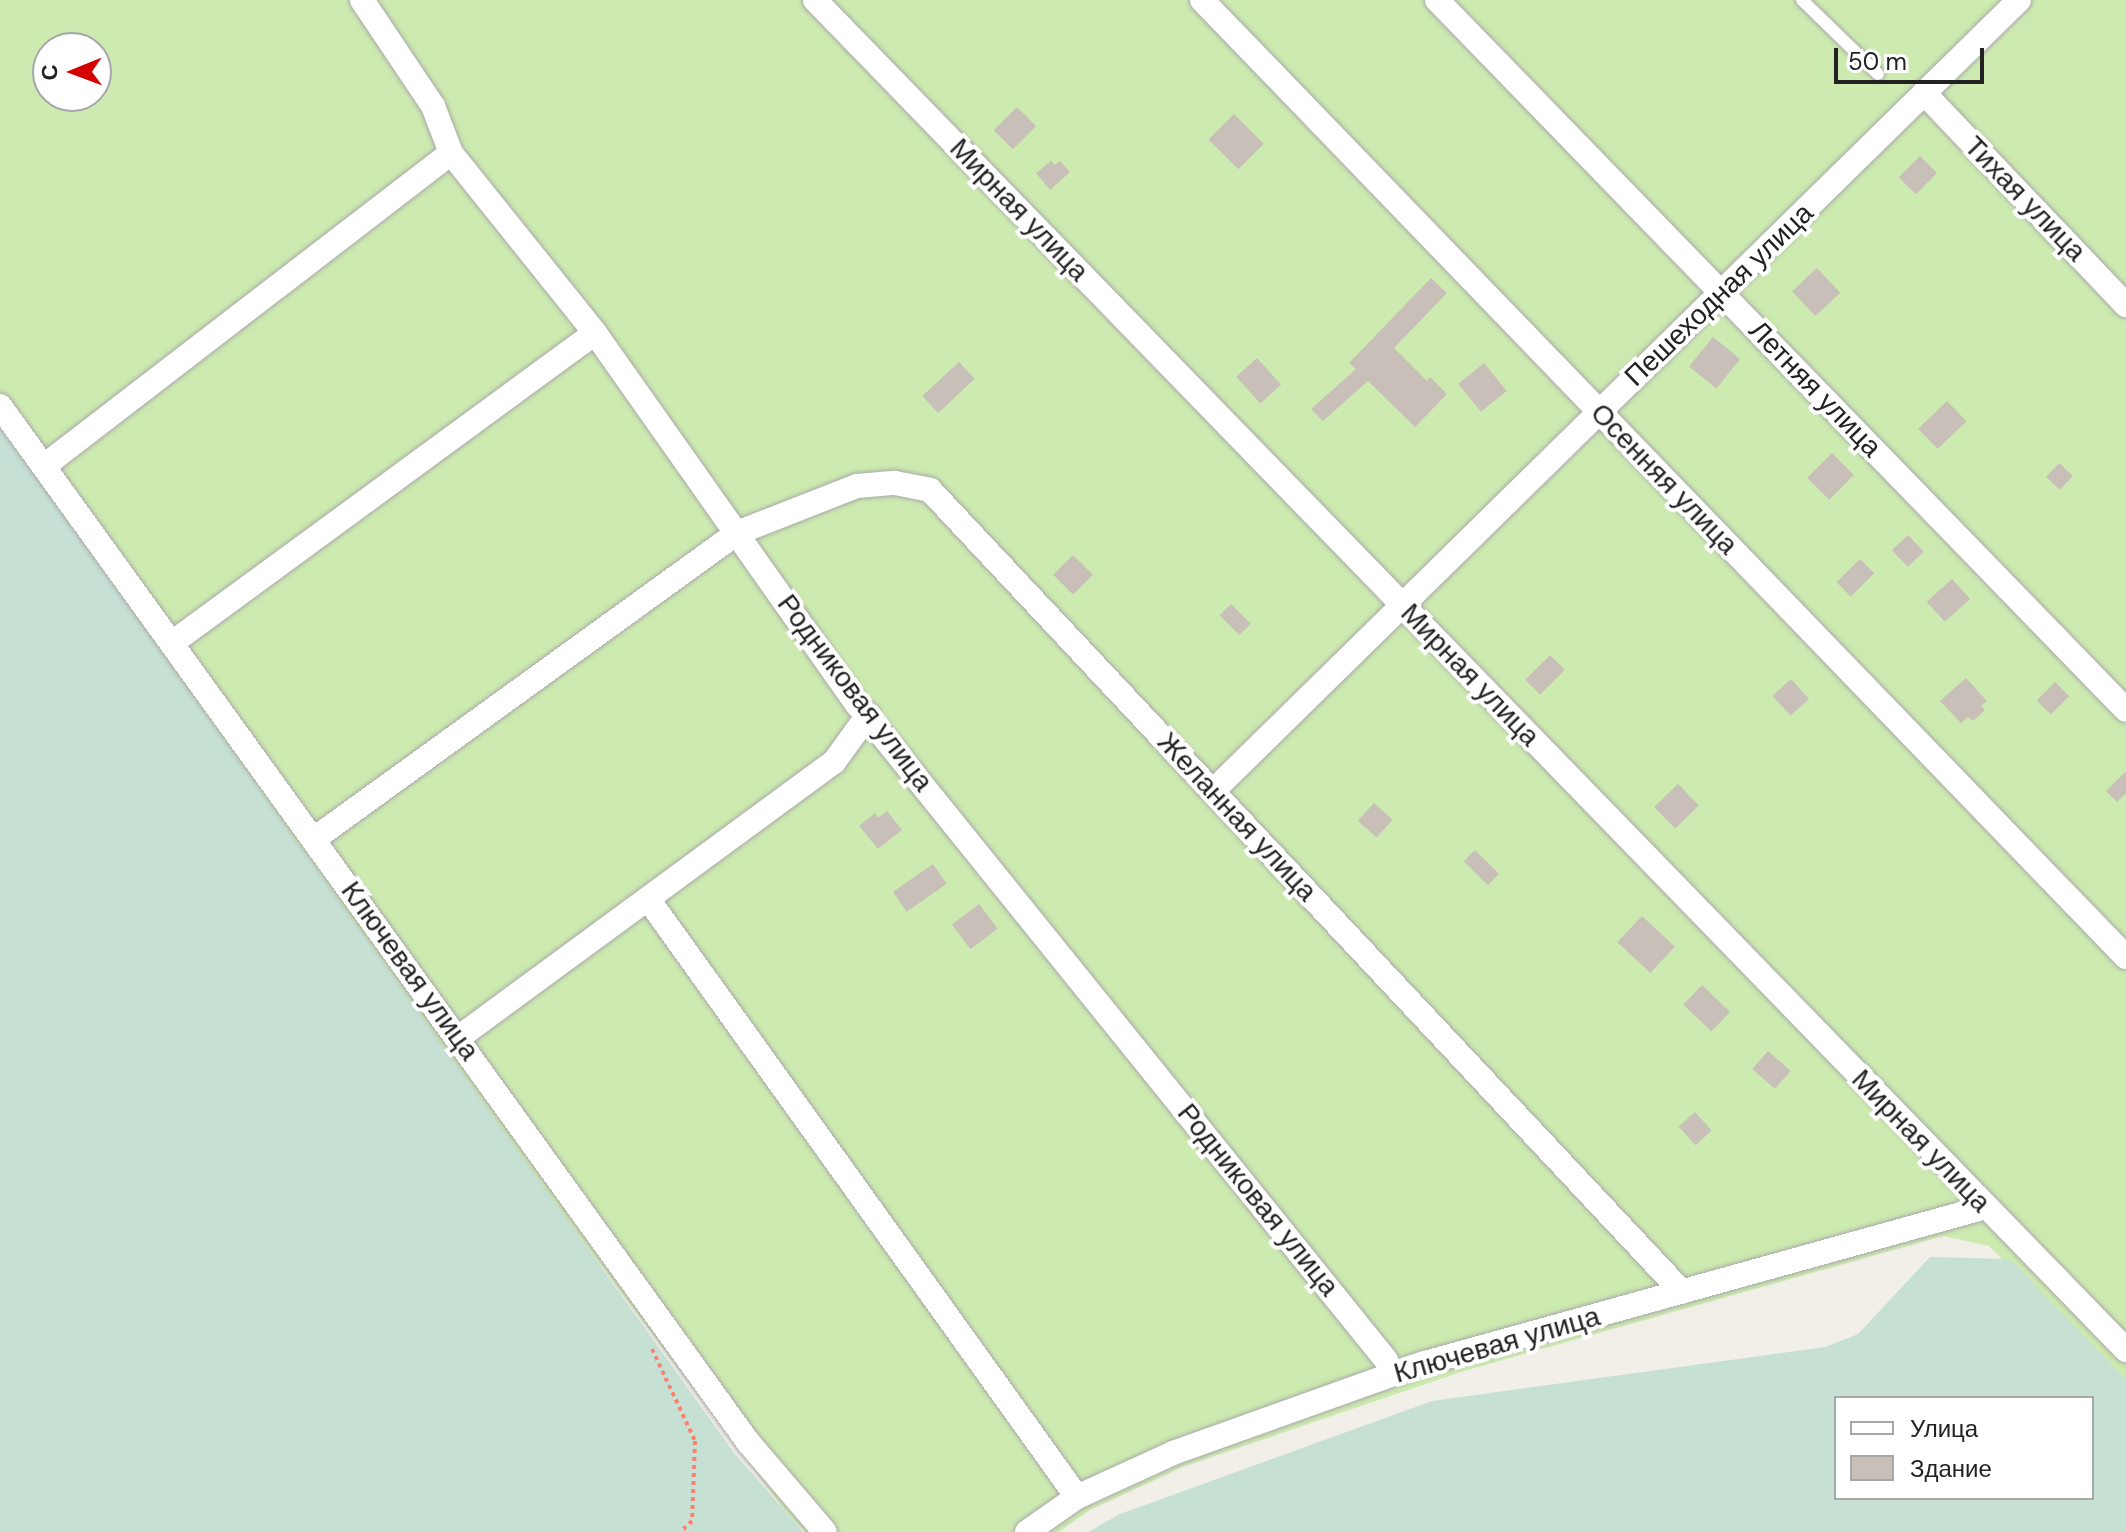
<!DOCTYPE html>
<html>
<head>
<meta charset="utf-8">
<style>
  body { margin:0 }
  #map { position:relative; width:2126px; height:1532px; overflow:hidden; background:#f2efe9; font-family:"DM Sans",sans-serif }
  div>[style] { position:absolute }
  .grass>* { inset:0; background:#cdebb0 }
  .wetland>* { inset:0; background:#c6e0d4 }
  .building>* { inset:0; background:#c7bfb8; transform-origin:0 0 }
  .path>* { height:4px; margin-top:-2px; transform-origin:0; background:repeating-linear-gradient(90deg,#fa8072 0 4px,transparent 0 8px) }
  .roads { filter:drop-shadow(0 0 2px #a9a9a9) drop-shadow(0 0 2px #a9a9a9) }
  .lane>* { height:12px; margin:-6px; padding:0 6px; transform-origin:6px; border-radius:6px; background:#fff }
  .street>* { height:24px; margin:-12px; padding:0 12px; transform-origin:12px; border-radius:12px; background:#fff }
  span { translate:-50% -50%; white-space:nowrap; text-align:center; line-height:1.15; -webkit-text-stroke:8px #fff; paint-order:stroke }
  .street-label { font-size:28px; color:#222 }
  .legend { position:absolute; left:1834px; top:1396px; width:260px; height:104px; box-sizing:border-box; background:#fff; border:2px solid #a7a7a7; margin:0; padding:10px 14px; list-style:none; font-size:24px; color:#222 }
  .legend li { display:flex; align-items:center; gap:16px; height:40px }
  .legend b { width:40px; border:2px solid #a7a7a7 }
  .north { position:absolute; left:32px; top:32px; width:80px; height:80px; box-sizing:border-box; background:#fff; border:2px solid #a7a7a7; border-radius:50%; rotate:269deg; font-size:22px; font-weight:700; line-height:32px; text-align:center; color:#222 }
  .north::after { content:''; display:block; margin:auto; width:28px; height:36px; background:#d40000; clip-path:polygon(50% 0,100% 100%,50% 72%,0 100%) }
  .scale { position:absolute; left:1834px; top:48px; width:150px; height:36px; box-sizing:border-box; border:4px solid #222; border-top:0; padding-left:10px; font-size:24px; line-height:28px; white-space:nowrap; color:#222; -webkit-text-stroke:6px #fff; paint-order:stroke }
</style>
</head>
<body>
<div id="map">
  <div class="grass">
    <i style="clip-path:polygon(evenodd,0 0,2126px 0,2126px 1381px,1989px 1246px,1943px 1236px,1464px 1371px,1185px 1466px,1090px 1510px,1059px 1532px,805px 1532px,785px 1511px,0 464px,0 0,48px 48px,96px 48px,96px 96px,48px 96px,48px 48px)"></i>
  </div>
  <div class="wetland">
    <i style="clip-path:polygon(0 427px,734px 1453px,803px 1532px,0 1532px)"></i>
    <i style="clip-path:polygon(evenodd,1930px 1257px,2010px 1259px,2126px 1380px,2126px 1532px,1088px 1532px,1120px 1514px,1432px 1401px,1825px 1347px,1858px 1334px,1930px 1257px,2092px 1398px,2092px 1498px,1836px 1498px,1836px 1398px,2092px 1398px)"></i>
  </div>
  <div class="building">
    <i style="left:1017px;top:107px;width:27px;height:33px;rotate:45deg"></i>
    <i style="left:1234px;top:114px;width:42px;height:36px;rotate:45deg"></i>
    <i style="left:1920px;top:156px;width:24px;height:30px;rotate:45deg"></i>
    <i style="clip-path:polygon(1051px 161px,1055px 165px,1060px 161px,1070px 172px,1050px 190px,1036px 173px)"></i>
    <i style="left:1817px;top:268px;width:34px;height:34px;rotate:47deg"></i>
    <i style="clip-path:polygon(1431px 278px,1447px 293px,1394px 348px,1427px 381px,1430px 377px,1447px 394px,1415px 427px,1368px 381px,1323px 421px,1311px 409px,1356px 369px,1349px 363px)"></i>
    <i style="left:1713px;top:337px;width:35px;height:38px;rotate:39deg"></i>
    <i style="left:1257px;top:358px;width:36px;height:28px;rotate:48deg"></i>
    <i style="left:959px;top:362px;width:23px;height:50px;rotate:47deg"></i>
    <i style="left:1484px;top:363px;width:36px;height:33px;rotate:51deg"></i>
    <i style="left:1947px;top:401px;width:28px;height:40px;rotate:46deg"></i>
    <i style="left:1832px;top:453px;width:31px;height:35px;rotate:45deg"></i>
    <i style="left:2059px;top:463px;width:19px;height:19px;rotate:43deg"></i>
    <i style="left:1908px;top:535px;width:23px;height:22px;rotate:47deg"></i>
    <i style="left:1073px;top:555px;width:28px;height:28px;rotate:45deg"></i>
    <i style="left:1860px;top:559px;width:20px;height:33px;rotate:45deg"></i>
    <i style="left:1952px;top:579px;width:27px;height:34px;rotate:48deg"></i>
    <i style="left:1231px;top:604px;width:28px;height:16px;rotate:45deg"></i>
    <i style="left:1550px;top:655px;width:21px;height:35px;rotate:45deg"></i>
    <i style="clip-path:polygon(1966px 678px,1987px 701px,1981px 706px,1985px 710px,1973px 721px,1968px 717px,1961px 723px,1940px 701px)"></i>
    <i style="left:1791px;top:679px;width:27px;height:25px;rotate:48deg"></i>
    <i style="left:2055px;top:682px;width:20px;height:26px;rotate:45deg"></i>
    <i style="clip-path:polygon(2126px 771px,2126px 793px,2117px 802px,2106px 791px)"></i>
    <i style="left:1678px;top:784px;width:30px;height:33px;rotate:46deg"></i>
    <i style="left:1374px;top:803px;width:25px;height:24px;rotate:42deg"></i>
    <i style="clip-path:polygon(887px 811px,902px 830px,878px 849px,859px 826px,875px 813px,878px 818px)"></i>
    <i style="left:1475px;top:850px;width:34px;height:16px;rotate:45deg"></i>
    <i style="left:933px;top:864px;width:24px;height:49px;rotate:55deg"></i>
    <i style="left:979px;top:904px;width:31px;height:34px;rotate:53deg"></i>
    <i style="left:1642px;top:916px;width:45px;height:36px;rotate:43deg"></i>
    <i style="left:1702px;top:985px;width:39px;height:27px;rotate:44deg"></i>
    <i style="left:1768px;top:1051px;width:30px;height:24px;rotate:41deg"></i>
    <i style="left:1695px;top:1112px;width:25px;height:22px;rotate:48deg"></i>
  </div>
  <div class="path">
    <i style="left:652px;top:1349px;width:102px;rotate:64.9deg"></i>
    <i style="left:695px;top:1441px;width:80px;rotate:92.1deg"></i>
    <i style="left:692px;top:1521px;width:16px;rotate:137deg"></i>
  </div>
  <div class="roads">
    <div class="lane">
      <i style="left:1802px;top:0;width:106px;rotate:44.2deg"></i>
    </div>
    <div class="street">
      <i style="left:362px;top:0;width:128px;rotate:56.2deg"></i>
      <i style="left:433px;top:106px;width:50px;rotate:69deg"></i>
      <i style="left:451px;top:153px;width:231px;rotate:51.3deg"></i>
      <i style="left:595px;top:333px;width:454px;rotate:54.8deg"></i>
      <i style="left:857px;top:704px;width:843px;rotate:51.12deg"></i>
      <i style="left:815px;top:0;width:1882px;rotate:45.84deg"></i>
      <i style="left:1202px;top:0;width:1330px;rotate:46.01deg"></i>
      <i style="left:1437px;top:0;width:989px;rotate:45.86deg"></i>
      <i style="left:1924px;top:93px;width:293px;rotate:46.4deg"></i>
      <i style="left:0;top:406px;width:1278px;rotate:54.17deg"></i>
      <i style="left:748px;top:1442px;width:118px;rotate:49.5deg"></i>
      <i style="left:44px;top:466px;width:513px;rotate:-37.56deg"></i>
      <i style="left:172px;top:643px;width:524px;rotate:-36.24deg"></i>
      <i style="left:1213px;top:791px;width:1129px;rotate:-44.46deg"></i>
      <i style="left:314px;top:839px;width:522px;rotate:-35.88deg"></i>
      <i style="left:737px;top:533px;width:129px;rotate:-21.4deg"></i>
      <i style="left:857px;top:486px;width:38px;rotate:-5deg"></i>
      <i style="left:895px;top:483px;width:36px;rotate:11deg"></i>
      <i style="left:930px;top:490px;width:1099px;rotate:46.84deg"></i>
      <i style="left:648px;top:899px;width:736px;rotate:54.34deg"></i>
      <i style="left:458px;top:1038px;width:466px;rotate:-36.3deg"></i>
      <i style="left:834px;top:762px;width:58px;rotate:-54.1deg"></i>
      <i style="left:1027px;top:1532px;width:61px;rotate:-35deg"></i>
      <i style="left:1077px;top:1497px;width:106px;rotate:-24.6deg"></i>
      <i style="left:1173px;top:1453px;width:268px;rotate:-19.7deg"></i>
      <i style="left:1425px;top:1363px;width:582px;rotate:-15.54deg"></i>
    </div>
  </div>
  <div class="street-label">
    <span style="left:2025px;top:199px;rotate:46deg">Тихая улица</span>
    <span style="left:1019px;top:210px;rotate:46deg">Мирная улица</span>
    <span style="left:1719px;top:295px;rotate:-44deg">Пешеходная улица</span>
    <span style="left:1815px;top:389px;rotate:46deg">Летняя улица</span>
    <span style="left:1664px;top:479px;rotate:46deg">Осенняя улица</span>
    <span style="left:1470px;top:675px;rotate:46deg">Мирная улица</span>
    <span style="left:855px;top:693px;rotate:53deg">Родниковая улица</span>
    <span style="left:1237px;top:817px;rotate:47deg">Желанная улица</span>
    <span style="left:410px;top:971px;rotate:54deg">Ключевая улица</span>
    <span style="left:1921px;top:1141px;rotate:46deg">Мирная улица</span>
    <span style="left:1258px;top:1200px;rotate:51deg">Родниковая улица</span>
    <span style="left:1497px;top:1345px;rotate:-16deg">Ключевая улица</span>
  </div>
  <ul class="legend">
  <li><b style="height:10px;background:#fff"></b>Улица</li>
  <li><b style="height:22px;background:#c7bfb8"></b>Здание</li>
  </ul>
  <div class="north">С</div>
  <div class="scale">50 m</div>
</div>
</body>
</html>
